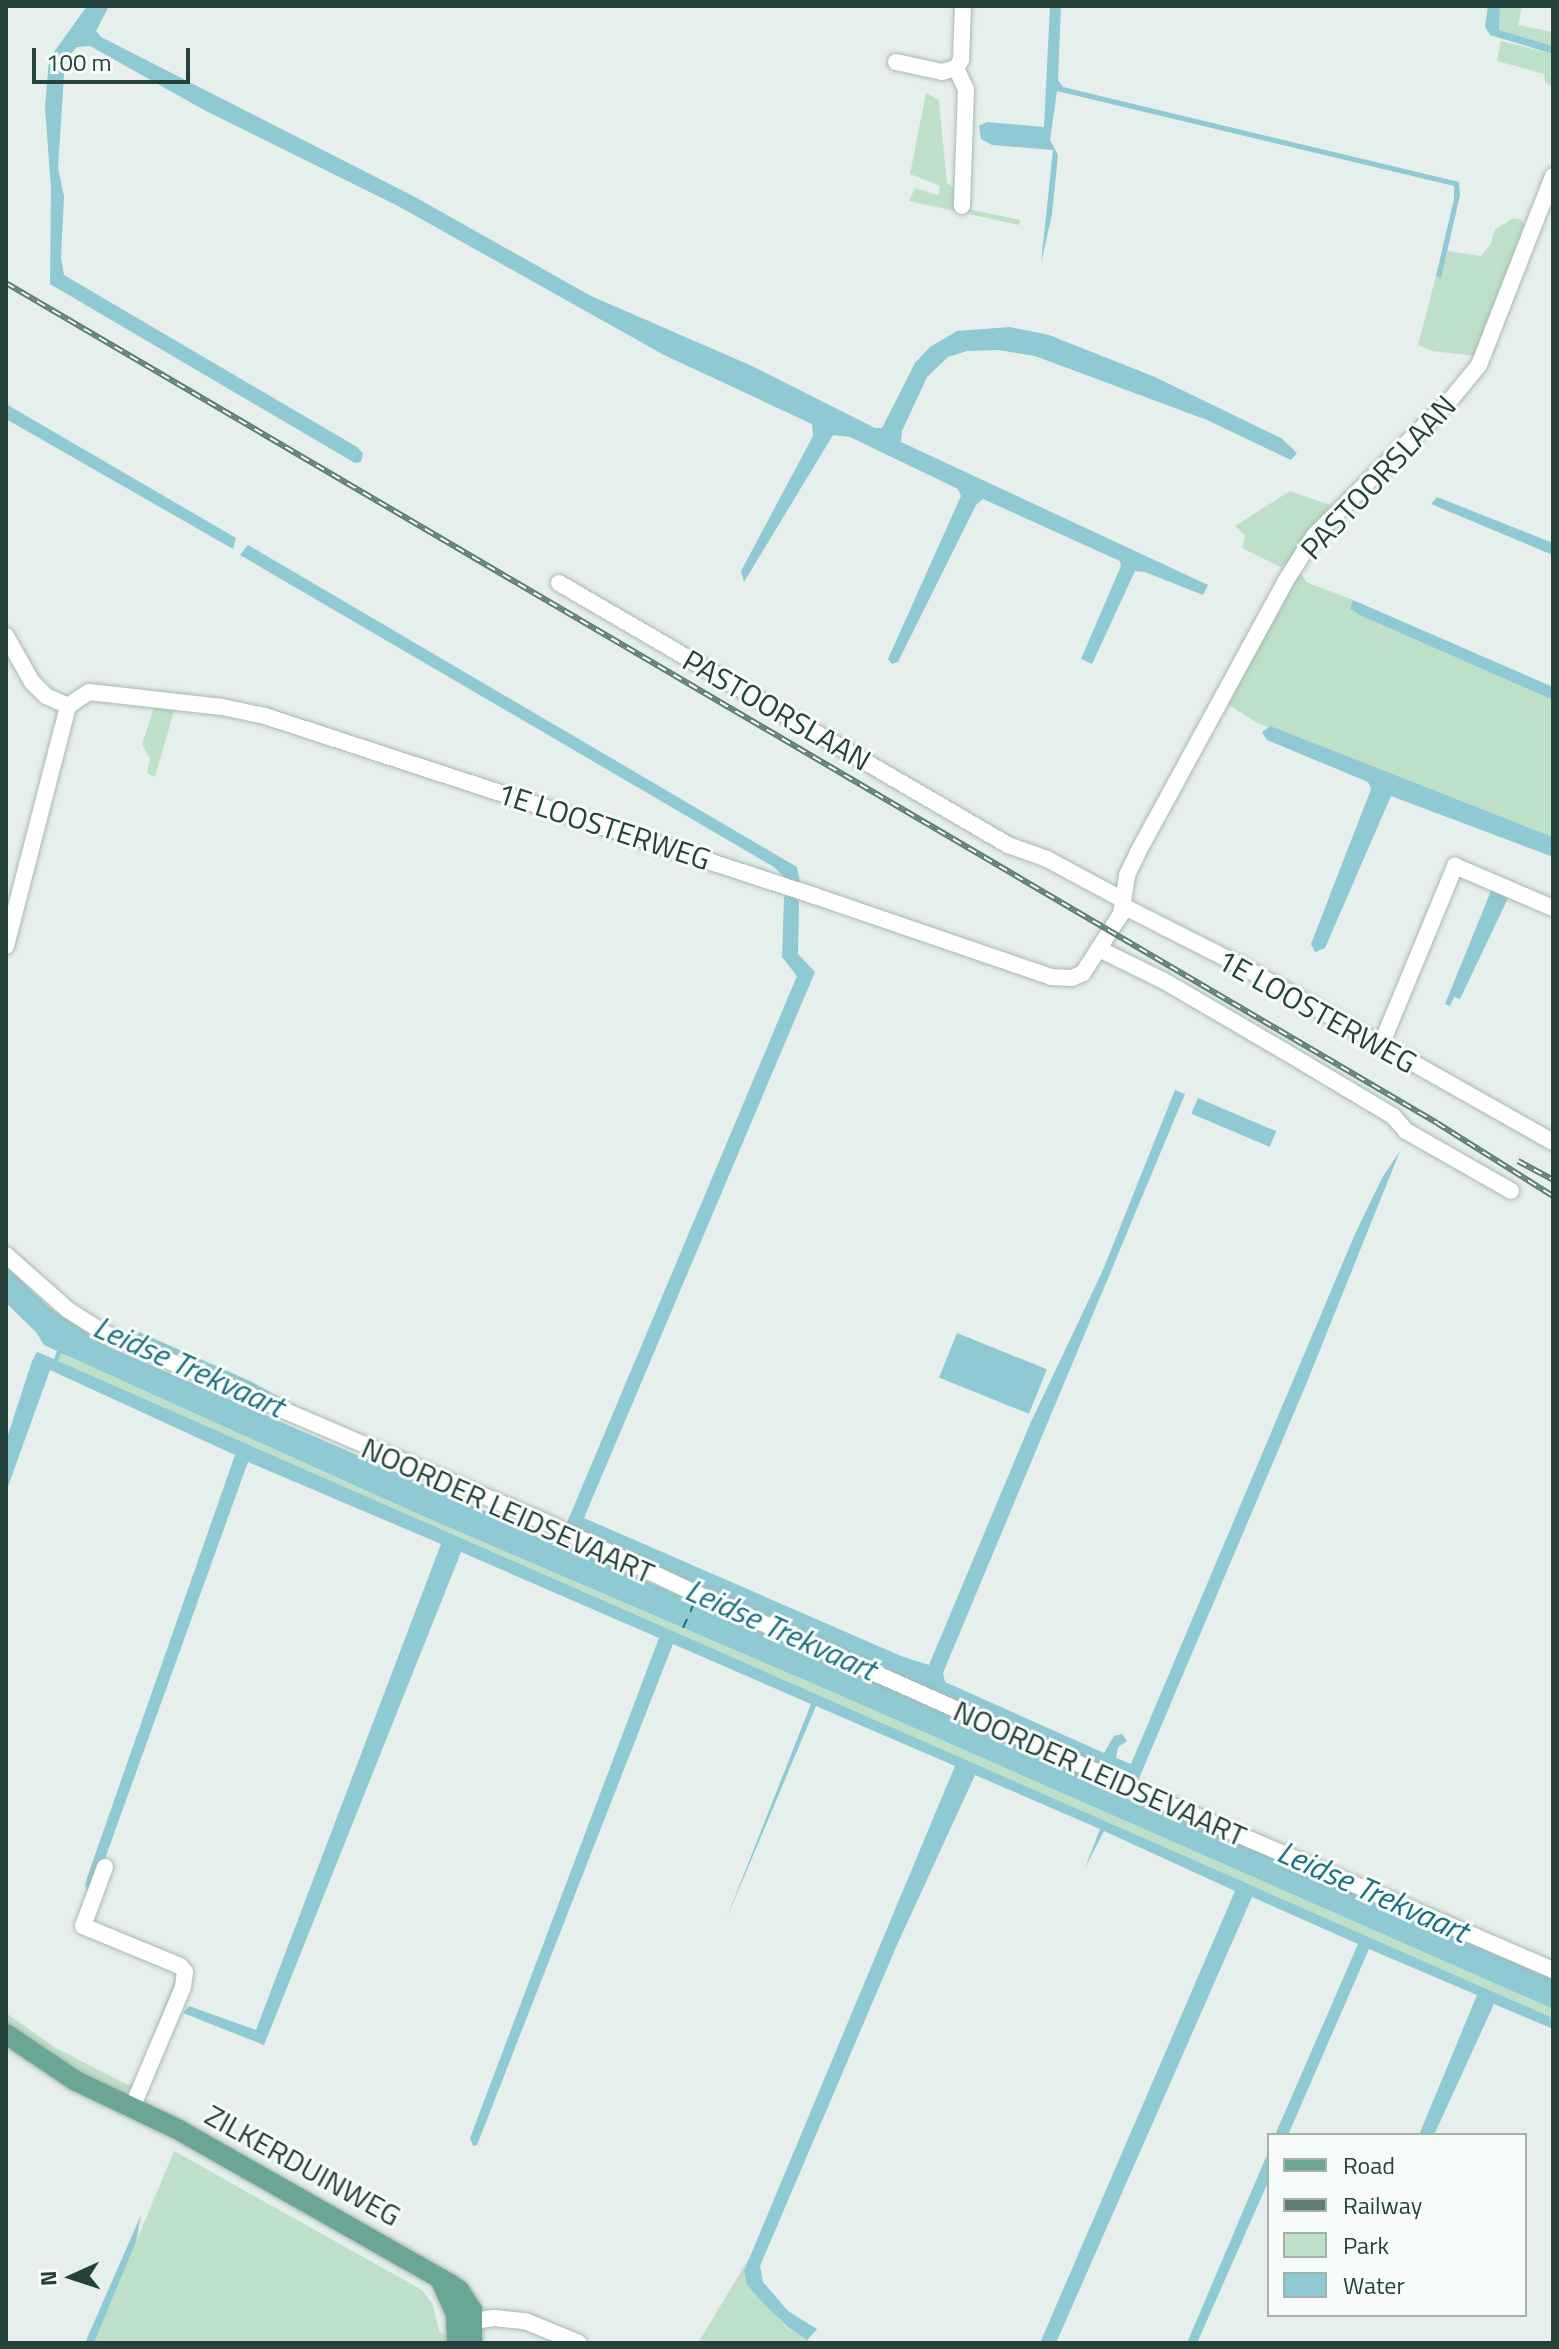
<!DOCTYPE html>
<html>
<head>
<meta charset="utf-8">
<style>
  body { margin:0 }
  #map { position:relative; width:1559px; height:2349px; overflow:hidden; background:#e6efeb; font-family:"Titillium Web",sans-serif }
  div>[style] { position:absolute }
  .green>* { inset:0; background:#bfe0c8 }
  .water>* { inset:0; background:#8ec9d4; transform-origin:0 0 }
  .ferry>* { height:2px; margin-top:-1px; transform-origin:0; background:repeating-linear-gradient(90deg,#1c6f80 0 10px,transparent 0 18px) }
  .roads { filter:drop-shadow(0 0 2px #a8b8b2) drop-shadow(0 0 2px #a8b8b2) }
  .minor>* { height:16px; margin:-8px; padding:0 8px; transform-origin:8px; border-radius:8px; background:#fff }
  .major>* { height:20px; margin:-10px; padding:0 10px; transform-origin:10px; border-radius:10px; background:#6aa596 }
  .rail>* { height:6px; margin-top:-3px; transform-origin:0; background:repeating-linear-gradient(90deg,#f7fbf9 0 9px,#5f7d75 0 18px); box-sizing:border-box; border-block:2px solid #5f7d75 }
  span { translate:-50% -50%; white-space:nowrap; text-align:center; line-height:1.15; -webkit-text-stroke:6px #f7fbf9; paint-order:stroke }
  .street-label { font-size:30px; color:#24423a }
  .water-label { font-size:32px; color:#1c6f80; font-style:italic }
  .frame { position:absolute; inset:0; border:8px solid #24423a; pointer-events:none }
  .legend { position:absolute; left:1267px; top:2133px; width:260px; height:184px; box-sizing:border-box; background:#f7fbf9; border:2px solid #a3b1ad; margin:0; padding:10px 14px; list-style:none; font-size:24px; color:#24423a }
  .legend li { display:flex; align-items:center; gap:16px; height:40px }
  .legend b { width:40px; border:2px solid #a3b1ad }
  .north { position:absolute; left:32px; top:2237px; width:80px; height:80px; -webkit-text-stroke:6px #f7fbf9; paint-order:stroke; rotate:267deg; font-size:22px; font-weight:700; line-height:32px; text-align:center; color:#24423a }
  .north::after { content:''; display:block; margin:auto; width:28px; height:36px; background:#24423a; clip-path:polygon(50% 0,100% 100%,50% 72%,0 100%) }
  .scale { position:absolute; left:32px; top:48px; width:158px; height:36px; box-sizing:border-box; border:4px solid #24423a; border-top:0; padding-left:10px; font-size:24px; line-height:28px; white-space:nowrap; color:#24423a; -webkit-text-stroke:6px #f7fbf9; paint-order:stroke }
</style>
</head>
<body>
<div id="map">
  <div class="green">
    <i style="clip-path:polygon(1500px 6px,1522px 6px,1518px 25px,1553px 32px,1553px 46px,1499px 30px)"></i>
    <i style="clip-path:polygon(1501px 41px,1553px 54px,1553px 87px,1545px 82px,1544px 74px,1497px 61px)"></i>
    <i style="clip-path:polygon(926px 93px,939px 100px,947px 183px,954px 188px,953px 206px,1020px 220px,1019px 225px,909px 201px,915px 188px,938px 195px,940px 186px,910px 174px)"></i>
    <i style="clip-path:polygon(1514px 218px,1522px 220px,1526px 229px,1477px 356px,1432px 351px,1418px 345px,1436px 276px,1441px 277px,1447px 251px,1481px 256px,1490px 245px,1495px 229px)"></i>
    <i style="clip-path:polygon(1290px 491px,1335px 507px,1287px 570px,1242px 548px,1245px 536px,1235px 526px)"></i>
    <i style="clip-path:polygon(1299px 570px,1306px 582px,1353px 600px,1364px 617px,1553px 700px,1553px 837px,1259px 724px,1226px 703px)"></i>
    <i style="clip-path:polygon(154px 708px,174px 711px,155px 777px,147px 773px,150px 759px,142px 744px)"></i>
    <i style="clip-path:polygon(61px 1353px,427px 1518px,828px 1690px,1553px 2009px,1553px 2018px,211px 1430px,58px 1361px)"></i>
    <i style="clip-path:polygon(178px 1971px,183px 1979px,130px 2098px,74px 2073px,6px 2027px,6px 2013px,54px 2047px,128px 2085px,135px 2082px)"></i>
    <i style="clip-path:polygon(174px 2151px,422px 2290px,433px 2305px,439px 2331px,449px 2338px,448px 2343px,94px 2343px)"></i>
    <i style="clip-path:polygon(751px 2255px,744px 2271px,747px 2285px,789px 2329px,813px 2343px,698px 2343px)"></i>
  </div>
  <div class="water">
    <i style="clip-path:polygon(87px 6px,109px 6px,96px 31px,101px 37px,415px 197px,591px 296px,752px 366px,875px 428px,882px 428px,915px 363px,930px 347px,957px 331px,1010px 327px,1049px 335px,1155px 377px,1281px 438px,1297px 453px,1291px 460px,1207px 420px,1035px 356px,998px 350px,967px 351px,948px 357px,927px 377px,902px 431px,901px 442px,1208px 585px,1203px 595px,1145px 572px,1135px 571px,1092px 664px,1081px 659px,1121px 566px,1120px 561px,983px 499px,976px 505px,898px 662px,892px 664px,888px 659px,961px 496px,958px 489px,850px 437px,833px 435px,744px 582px,741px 571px,813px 436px,812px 424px,664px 355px,398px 206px,206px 111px,90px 46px,77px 47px,65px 60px,58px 168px,64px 196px,61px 258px,64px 275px,357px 447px,363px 453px,361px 462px,355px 463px,50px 284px,51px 189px,45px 107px,49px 59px)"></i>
    <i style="clip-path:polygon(1050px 6px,1061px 6px,1058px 80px,1063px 87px,1459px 182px,1460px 195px,1441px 278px,1436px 276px,1454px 199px,1454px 186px,1057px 91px,1050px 140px,1058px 155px,1052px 214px,1041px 263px,1053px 150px,992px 145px,981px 139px,979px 126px,987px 122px,1044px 127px)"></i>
    <i style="clip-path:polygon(1488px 6px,1500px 6px,1499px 30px,1553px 46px,1553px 54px,1490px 35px,1485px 27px)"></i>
    <i style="clip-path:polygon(6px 404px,236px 538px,233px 549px,6px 419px)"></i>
    <i style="clip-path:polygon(1437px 497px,1553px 543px,1553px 555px,1431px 504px)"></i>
    <i style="clip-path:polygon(248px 545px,797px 867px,800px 882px,790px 883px,774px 867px,240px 555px)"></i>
    <i style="clip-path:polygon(1353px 600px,1553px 687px,1553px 700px,1364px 617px,1350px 609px)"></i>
    <i style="clip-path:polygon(1270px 726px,1553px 837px,1553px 857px,1391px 796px,1325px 948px,1315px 952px,1311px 944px,1371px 789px,1368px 782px,1267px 740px,1262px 732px)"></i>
    <i style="clip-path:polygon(1491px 891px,1509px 896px,1460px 999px,1454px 997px,1450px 1006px,1445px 1004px)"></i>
    <i style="clip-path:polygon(788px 894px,796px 896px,799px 903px,798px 954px,815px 972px,584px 1518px,901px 1656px,929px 1665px,1030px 1424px,1103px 1270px,1175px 1090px,1185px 1094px,943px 1673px,945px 1682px,1104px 1753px,1114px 1736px,1122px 1734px,1127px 1741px,1118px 1747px,1116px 1758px,1131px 1764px,1355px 1234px,1382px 1178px,1400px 1151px,1305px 1387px,1137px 1783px,1236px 1841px,1553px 1979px,1553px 2009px,828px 1690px,427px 1518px,61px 1353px,58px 1361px,1553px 2018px,1553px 2029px,1494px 2004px,1434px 2135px,1419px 2135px,1477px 1995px,1369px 1949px,1288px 2135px,1275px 2135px,1358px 1944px,1252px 1897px,1056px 2343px,1040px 2343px,1235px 1891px,1104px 1831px,1085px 1868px,1100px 1829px,975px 1775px,897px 1945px,760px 2266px,763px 2282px,788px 2311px,817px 2329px,807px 2340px,789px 2328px,765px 2305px,747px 2285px,744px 2271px,955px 1766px,816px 1706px,725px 1922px,811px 1704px,673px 1644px,495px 2099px,477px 2145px,473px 2146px,470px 2138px,659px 1638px,461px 1552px,264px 2045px,183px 2013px,189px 2006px,256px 2030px,441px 1544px,248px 1462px,107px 1853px,93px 1889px,88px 1890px,85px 1886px,88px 1875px,235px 1455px,50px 1370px,6px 1492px,6px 1441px,32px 1361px,37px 1352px,54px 1359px,57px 1351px,44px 1345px,36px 1332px,6px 1303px,6px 1266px,50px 1308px,109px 1347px,910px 1696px,913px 1686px,850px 1653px,566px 1525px,797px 976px,782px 957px,784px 897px)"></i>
    <i style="left:1198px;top:1098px;width:85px;height:17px;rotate:23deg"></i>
    <i style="clip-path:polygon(139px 1332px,250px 1381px,304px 1411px,136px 1337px)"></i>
    <i style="left:957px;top:1333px;width:97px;height:48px;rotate:22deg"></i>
    <i style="clip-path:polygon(1269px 2150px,1269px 2180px,1197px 2343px,1187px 2343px)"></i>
    <i style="clip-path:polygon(141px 2215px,136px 2242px,94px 2343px,85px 2343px)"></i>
  </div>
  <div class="ferry">
    <i style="left:683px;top:1628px;width:27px;rotate:-66deg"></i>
  </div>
  <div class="roads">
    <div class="minor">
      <i style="left:896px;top:62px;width:47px;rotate:12.3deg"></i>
      <i style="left:942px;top:72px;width:15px;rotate:-16deg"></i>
      <i style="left:956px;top:68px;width:9px;rotate:-58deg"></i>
      <i style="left:961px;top:60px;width:54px;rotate:-87.9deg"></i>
      <i style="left:956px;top:68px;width:23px;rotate:65deg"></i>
      <i style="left:966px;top:89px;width:117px;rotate:92deg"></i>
      <i style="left:559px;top:583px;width:520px;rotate:30.26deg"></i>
      <i style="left:1008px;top:845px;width:41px;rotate:19.7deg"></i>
      <i style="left:1047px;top:859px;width:86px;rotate:28.3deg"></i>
      <i style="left:6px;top:636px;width:53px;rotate:60.5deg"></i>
      <i style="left:32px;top:682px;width:20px;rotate:45deg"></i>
      <i style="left:46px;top:696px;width:24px;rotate:24deg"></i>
      <i style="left:1123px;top:906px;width:139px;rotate:26.9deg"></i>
      <i style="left:1247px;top:969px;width:352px;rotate:29.5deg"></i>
      <i style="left:6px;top:946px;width:248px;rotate:-75.5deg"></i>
      <i style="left:68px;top:706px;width:25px;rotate:-34deg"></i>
      <i style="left:89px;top:692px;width:134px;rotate:6.4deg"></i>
      <i style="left:222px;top:707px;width:44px;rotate:11.8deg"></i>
      <i style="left:265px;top:716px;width:579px;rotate:18.12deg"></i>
      <i style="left:815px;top:896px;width:250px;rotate:18.9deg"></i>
      <i style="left:1051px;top:977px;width:21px;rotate:3deg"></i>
      <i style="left:1072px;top:978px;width:12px;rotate:-24deg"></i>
      <i style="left:1083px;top:973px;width:70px;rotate:-57.2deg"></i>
      <i style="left:1121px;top:914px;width:39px;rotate:-81deg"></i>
      <i style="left:1127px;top:875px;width:25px;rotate:-64deg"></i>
      <i style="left:1138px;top:852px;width:307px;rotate:-61.4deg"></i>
      <i style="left:1285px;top:582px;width:54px;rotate:-57.8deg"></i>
      <i style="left:1314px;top:536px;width:195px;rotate:-45deg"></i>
      <i style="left:1452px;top:398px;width:43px;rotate:-50.7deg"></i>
      <i style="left:1479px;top:365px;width:203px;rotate:-68.6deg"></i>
      <i style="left:1101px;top:950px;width:70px;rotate:26.2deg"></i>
      <i style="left:1164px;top:981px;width:139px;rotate:30.3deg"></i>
      <i style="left:1284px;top:1051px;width:127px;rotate:30.8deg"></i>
      <i style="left:1393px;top:1116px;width:20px;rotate:49deg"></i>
      <i style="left:1406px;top:1131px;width:121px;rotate:29.7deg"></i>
      <i style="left:1381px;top:1045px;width:194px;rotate:-67.5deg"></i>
      <i style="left:1455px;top:866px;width:107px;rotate:23.2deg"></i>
      <i style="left:6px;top:1255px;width:83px;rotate:41.6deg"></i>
      <i style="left:68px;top:1310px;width:45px;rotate:32.3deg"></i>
      <i style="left:106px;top:1334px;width:468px;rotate:23.2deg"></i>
      <i style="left:536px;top:1518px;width:178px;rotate:25.3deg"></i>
      <i style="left:697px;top:1594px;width:566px;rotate:23.98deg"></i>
      <i style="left:1214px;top:1824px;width:369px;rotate:23.3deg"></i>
      <i style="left:105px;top:1867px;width:63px;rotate:110.4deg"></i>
      <i style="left:83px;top:1926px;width:105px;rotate:22.4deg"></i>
      <i style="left:180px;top:1966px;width:8px;rotate:50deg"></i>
      <i style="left:185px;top:1972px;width:15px;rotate:98deg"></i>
      <i style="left:183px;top:1987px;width:131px;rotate:112.9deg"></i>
      <i style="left:462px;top:2323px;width:32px;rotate:-9deg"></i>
      <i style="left:494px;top:2318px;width:31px;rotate:6deg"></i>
      <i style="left:525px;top:2321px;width:58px;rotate:22.2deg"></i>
    </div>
    <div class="major">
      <i style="left:6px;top:2034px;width:84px;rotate:33.9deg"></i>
      <i style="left:76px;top:2081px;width:114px;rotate:25.4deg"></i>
      <i style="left:179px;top:2130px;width:312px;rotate:29.6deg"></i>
      <i style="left:450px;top:2284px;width:11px;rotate:34deg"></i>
      <i style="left:459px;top:2290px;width:24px;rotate:57deg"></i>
      <i style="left:472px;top:2310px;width:33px;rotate:90deg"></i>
      <i style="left:442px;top:2283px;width:35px;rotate:66deg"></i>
      <i style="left:456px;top:2315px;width:28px;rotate:88deg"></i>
    </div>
  </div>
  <div class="rail">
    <i style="left:6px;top:283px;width:1659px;rotate:30.41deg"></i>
    <i style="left:1437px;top:1123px;width:137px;rotate:32.2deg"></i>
    <i style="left:1518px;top:1161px;width:40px;rotate:28deg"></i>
  </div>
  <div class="street-label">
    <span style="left:1378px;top:477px;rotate:-47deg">PASTOORSLAAN</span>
    <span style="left:777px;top:710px;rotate:30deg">PASTOORSLAAN</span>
    <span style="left:604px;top:826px;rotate:18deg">1E LOOSTERWEG</span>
    <span style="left:1317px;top:1011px;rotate:29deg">1E LOOSTERWEG</span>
    <span style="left:508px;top:1510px;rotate:24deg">NOORDER LEIDSEVAART</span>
    <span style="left:1100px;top:1773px;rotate:24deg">NOORDER LEIDSEVAART</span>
    <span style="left:303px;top:2165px;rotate:29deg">ZILKERDUINWEG</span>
  </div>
  <div class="water-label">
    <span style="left:189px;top:1366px;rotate:24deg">Leidse Trekvaart</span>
    <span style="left:781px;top:1629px;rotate:24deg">Leidse Trekvaart</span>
    <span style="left:1373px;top:1891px;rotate:24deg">Leidse Trekvaart</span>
  </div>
  <div class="frame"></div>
  <ul class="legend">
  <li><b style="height:10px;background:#6aa596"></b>Road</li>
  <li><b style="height:10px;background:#5f7d75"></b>Railway</li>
  <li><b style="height:22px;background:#bfe0c8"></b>Park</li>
  <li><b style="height:22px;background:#8ec9d4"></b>Water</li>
  </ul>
  <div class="north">N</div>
  <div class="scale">100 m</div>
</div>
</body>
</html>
